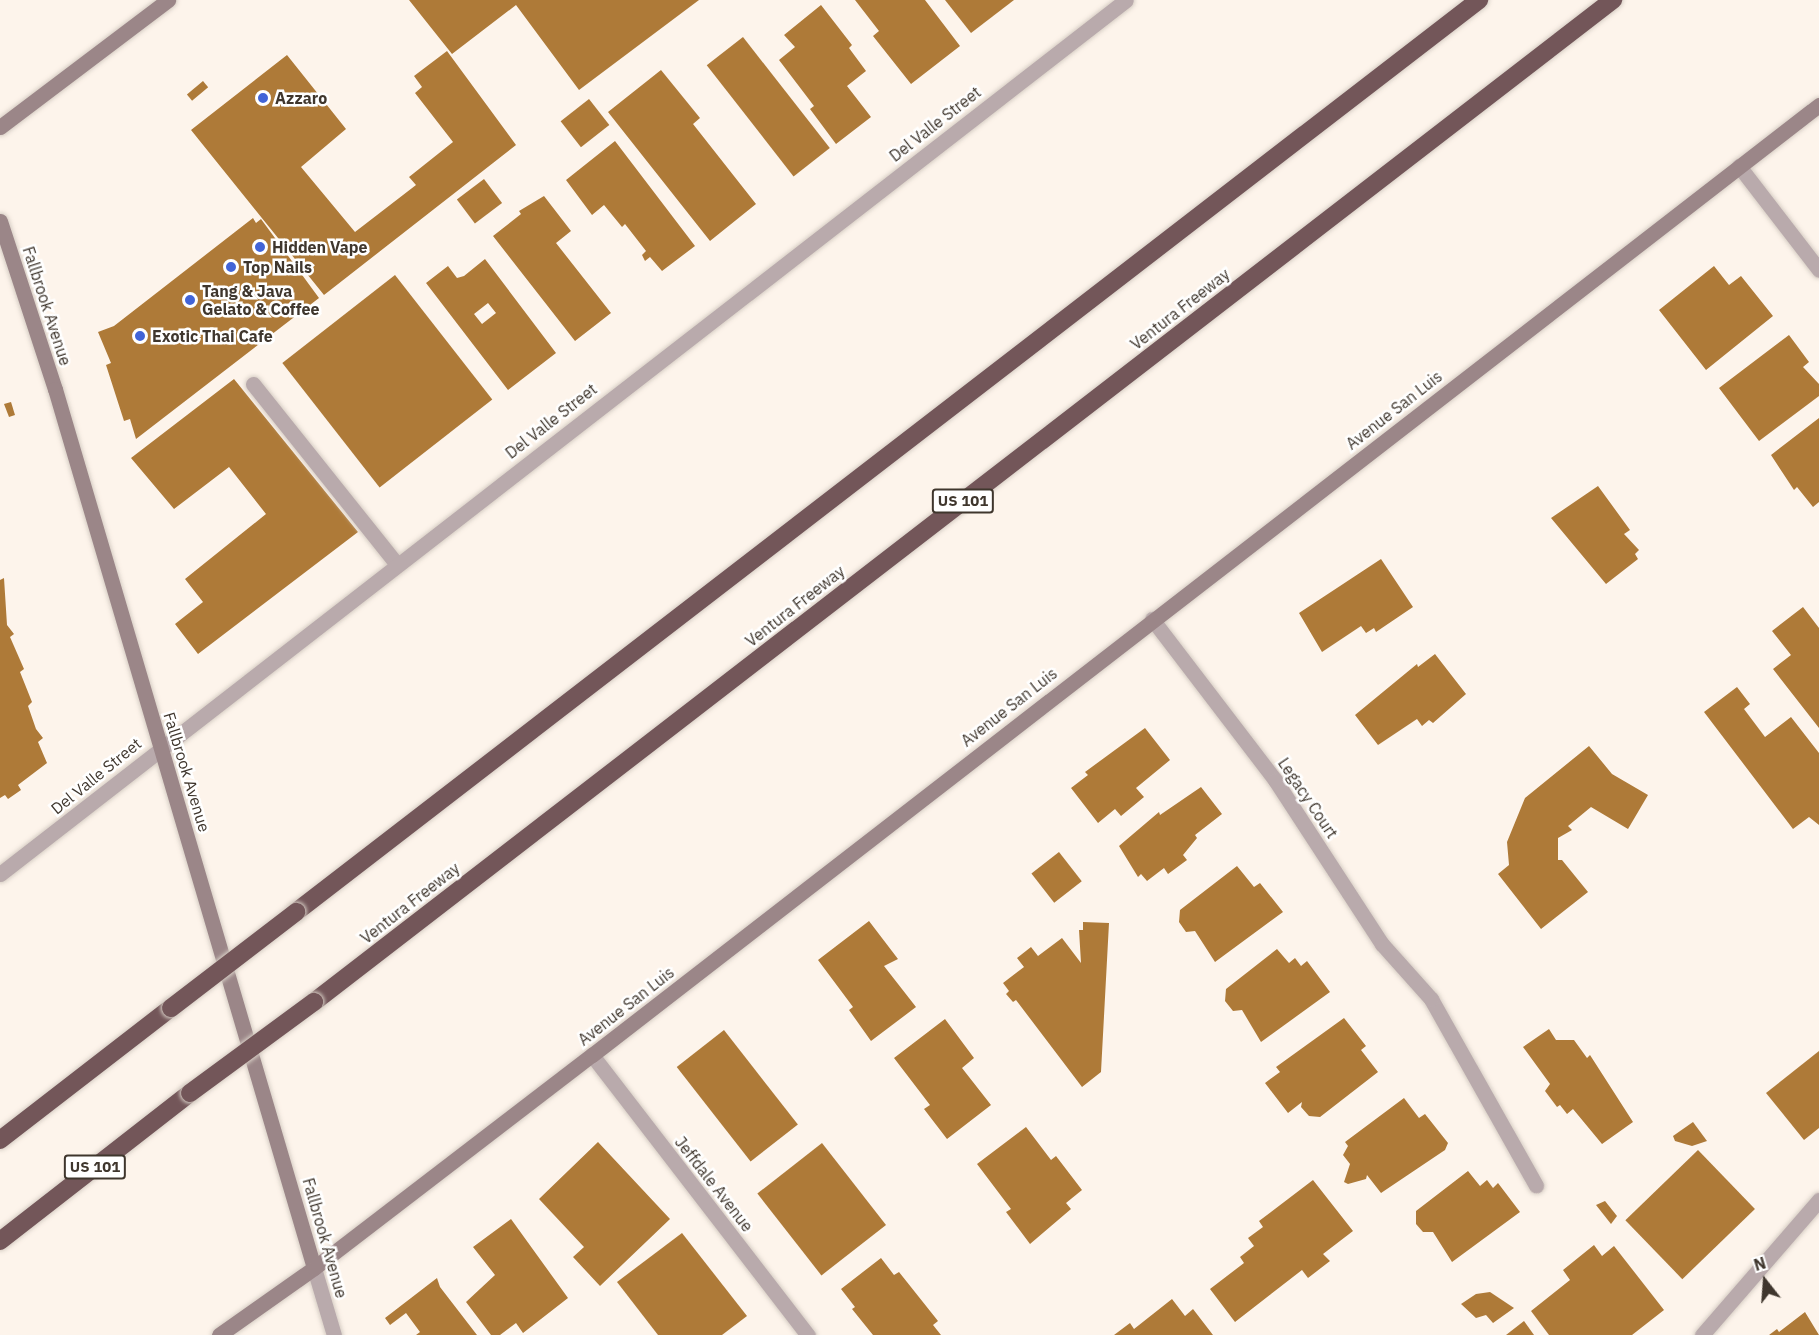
<!DOCTYPE html>
<html>
<head>
<meta charset="utf-8">
<style>
  body { margin:0 }
  #map { position:relative; width:1819px; height:1335px; overflow:hidden; background:#fdf4eb; font-family:"IBM Plex Sans",sans-serif }
  div>[style] { position:absolute }
  .building>* { inset:0; background:#ae7a38; transform-origin:0 0 }
  .roads { filter:drop-shadow(0 0 2px #d7cec5) drop-shadow(0 0 2px #d7cec5) }
  .lane>* { height:15px; margin:-7.5px; padding:0 7.5px; transform-origin:7.5px; border-radius:7.5px; background:#b9aaac }
  .street>* { height:15px; margin:-7.5px; padding:0 7.5px; transform-origin:7.5px; border-radius:7.5px; background:#b9aaac }
  .secondary>* { height:15px; margin:-7.5px; padding:0 7.5px; transform-origin:7.5px; border-radius:7.5px; background:#9b8688 }
  .highway>* { height:18px; margin:-9px; padding:0 9px; transform-origin:9px; border-radius:9px; background:#735659 }
  .bridges { filter:drop-shadow(0 0 2px #d7cec5) drop-shadow(0 0 2px #d7cec5) }
  .highway-bridge>* { height:18px; margin:-9px; padding:0 9px; transform-origin:9px; border-radius:9px; background:#735659 }
  .dots>* { width:16px; height:16px; translate:-50% -50%; box-sizing:border-box; border:3px solid #fff; border-radius:50% }
  span { translate:-50% -50%; white-space:nowrap; text-align:center; line-height:1.15; -webkit-text-stroke:5px #fff; paint-order:stroke }
  .shield-label span { padding:2px 4px; background:#fff; border:2px solid; border-radius:4px; -webkit-text-stroke-width:0 }
  .shield-label { font-size:15px; color:#3f362d; font-weight:700 }
  .poi-label { font-size:16px; color:#3f362d; font-weight:700 }
  .left { translate:0 -50%; text-align:left }
  .street-label { font-size:16px; color:#3f362d }
  .north { position:absolute; left:1735px; top:1251px; width:60px; height:60px; -webkit-text-stroke:4px #fff; paint-order:stroke; rotate:343deg; font-size:16px; font-weight:700; line-height:24px; text-align:center; color:#3f362d }
  .north::after { content:''; display:block; margin:auto; width:21px; height:27px; background:#3f362d; clip-path:polygon(50% 0,100% 100%,50% 72%,0 100%) }
</style>
</head>
<body>
<div id="map">
  <div class="building">
    <i style="clip-path:polygon(409px 0,699px 0,579px 90px,516px 5px,452px 54px)"></i>
    <i style="clip-path:polygon(855px 0,925px 0,960px 46px,911px 84px,873px 36px,879px 31px)"></i>
    <i style="clip-path:polygon(945px 0,1014px 0,971px 33px)"></i>
    <i style="clip-path:polygon(821px 5px,852px 45px,849px 48px,866px 71px,847px 86px,871px 117px,836px 144px,810px 109px,814px 106px,779px 60px,795px 47px,784px 35px)"></i>
    <i style="left:743px;top:37px;width:141px;height:46px;rotate:52deg"></i>
    <i style="clip-path:polygon(447px 51px,516px 145px,324px 295px,191px 130px,287px 55px,346px 129px,301px 167px,355px 232px,416px 185px,409px 177px,453px 142px,415px 93px,422px 87px,414px 76px)"></i>
    <i style="clip-path:polygon(661px 70px,700px 118px,693px 124px,756px 204px,710px 241px,608px 112px)"></i>
    <i style="left:203px;top:81px;width:8px;height:21px;rotate:50deg"></i>
    <i style="left:589px;top:99px;width:33px;height:36px;rotate:52deg"></i>
    <i style="clip-path:polygon(615px 141px,695px 246px,662px 271px,650px 257px,645px 261px,642px 255px,646px 251px,625px 224px,622px 227px,604px 205px,592px 215px,566px 180px)"></i>
    <i style="left:484px;top:179px;width:30px;height:34px;rotate:53deg"></i>
    <i style="clip-path:polygon(544px 196px,571px 231px,556px 243px,611px 313px,575px 341px,493px 236px,521px 214px,519px 211px)"></i>
    <i style="clip-path:polygon(253px 218px,256px 223px,261px 219px,319px 298px,136px 439px,130px 419px,124px 421px,106px 365px,111px 363px,98px 332px,114px 326px)"></i>
    <i style="clip-path:polygon(evenodd,485px 259px,556px 353px,508px 390px,426px 283px,448px 266px,457px 278px,464px 276px,485px 259px,488px 303px,496px 313px,482px 324px,474px 314px,488px 303px)"></i>
    <i style="clip-path:polygon(1714px 266px,1729px 285px,1741px 276px,1773px 316px,1706px 370px,1659px 310px)"></i>
    <i style="left:395px;top:275px;width:158px;height:143px;rotate:52deg"></i>
    <i style="clip-path:polygon(1789px 335px,1809px 362px,1803px 367px,1819px 384px,1819px 396px,1759px 441px,1719px 388px)"></i>
    <i style="clip-path:polygon(234px 379px,358px 532px,198px 654px,175px 624px,203px 602px,185px 579px,266px 514px,229px 467px,174px 509px,131px 458px)"></i>
    <i style="clip-path:polygon(11px 402px,15px 415px,9px 417px,4px 404px)"></i>
    <i style="clip-path:polygon(1819px 418px,1819px 502px,1813px 507px,1797px 487px,1794px 490px,1771px 455px)"></i>
    <i style="clip-path:polygon(1598px 486px,1630px 530px,1624px 534px,1639px 550px,1635px 554px,1638px 559px,1606px 584px,1551px 518px)"></i>
    <i style="clip-path:polygon(1381px 559px,1413px 607px,1376px 632px,1374px 628px,1366px 633px,1361px 626px,1322px 652px,1299px 613px)"></i>
    <i style="clip-path:polygon(4px 578px,7px 625px,14px 634px,10px 637px,24px 669px,20px 672px,32px 702px,28px 706px,36px 729px,43px 738px,38px 742px,47px 763px,18px 785px,21px 790px,8px 799px,5px 795px,0 798px,0 580px)"></i>
    <i style="clip-path:polygon(1803px 607px,1819px 628px,1819px 728px,1773px 669px,1791px 655px,1772px 631px)"></i>
    <i style="clip-path:polygon(1435px 654px,1466px 694px,1433px 723px,1429px 720px,1422px 726px,1417px 719px,1378px 745px,1355px 715px,1417px 664px,1418px 667px)"></i>
    <i style="clip-path:polygon(1737px 687px,1750px 704px,1744px 709px,1765px 737px,1791px 717px,1819px 753px,1819px 825px,1809px 817px,1793px 829px,1704px 712px)"></i>
    <i style="clip-path:polygon(1145px 728px,1170px 760px,1136px 788px,1144px 797px,1121px 816px,1115px 809px,1098px 823px,1071px 788px,1088px 775px,1085px 772px)"></i>
    <i style="clip-path:polygon(1589px 746px,1612px 774px,1648px 795px,1628px 829px,1591px 807px,1568px 826px,1572px 830px,1558px 838px,1558px 860px,1562px 860px,1588px 892px,1541px 929px,1498px 874px,1509px 865px,1507px 842px,1525px 798px)"></i>
    <i style="clip-path:polygon(1201px 787px,1222px 814px,1195px 835px,1197px 838px,1183px 855px,1187px 860px,1168px 874px,1164px 868px,1147px 881px,1141px 874px,1138px 877px,1119px 846px,1159px 812px,1160px 815px)"></i>
    <i style="left:1059px;top:852px;width:37px;height:35px;rotate:52deg"></i>
    <i style="clip-path:polygon(1237px 866px,1254px 887px,1260px 883px,1283px 912px,1215px 962px,1195px 931px,1186px 932px,1179px 922px,1180px 910px)"></i>
    <i style="clip-path:polygon(869px 921px,898px 959px,884px 966px,916px 1007px,871px 1041px,849px 1010px,853px 1007px,818px 960px)"></i>
    <i style="clip-path:polygon(1083px 922px,1109px 923px,1101px 1072px,1082px 1087px,1016px 1000px,1013px 1002px,1006px 994px,1009px 991px,1003px 983px,1024px 967px,1017px 958px,1031px 947px,1038px 956px,1062px 938px,1081px 963px,1079px 930px,1083px 930px)"></i>
    <i style="clip-path:polygon(1277px 949px,1289px 963px,1295px 958px,1301px 966px,1307px 961px,1330px 992px,1261px 1042px,1242px 1010px,1233px 1011px,1225px 1001px,1226px 989px)"></i>
    <i style="clip-path:polygon(1344px 1018px,1366px 1046px,1361px 1050px,1378px 1072px,1320px 1117px,1309px 1116px,1301px 1107px,1302px 1102px,1288px 1113px,1265px 1083px,1280px 1072px,1276px 1067px)"></i>
    <i style="clip-path:polygon(945px 1019px,974px 1058px,962px 1068px,991px 1105px,947px 1139px,924px 1109px,930px 1105px,894px 1058px)"></i>
    <i style="clip-path:polygon(1549px 1029px,1556px 1040px,1574px 1040px,1587px 1058px,1590px 1055px,1633px 1122px,1602px 1144px,1573px 1109px,1567px 1114px,1560px 1105px,1557px 1107px,1545px 1091px,1550px 1084px,1523px 1047px)"></i>
    <i style="left:724px;top:1030px;width:120px;height:60px;rotate:52deg"></i>
    <i style="clip-path:polygon(1819px 1051px,1819px 1128px,1804px 1140px,1766px 1093px)"></i>
    <i style="clip-path:polygon(1404px 1098px,1419px 1118px,1425px 1114px,1448px 1143px,1445px 1150px,1381px 1193px,1367px 1175px,1366px 1179px,1348px 1184px,1344px 1182px,1350px 1164px,1343px 1155px,1348px 1146px,1345px 1142px)"></i>
    <i style="clip-path:polygon(1693px 1122px,1707px 1141px,1692px 1146px,1675px 1141px,1673px 1136px)"></i>
    <i style="clip-path:polygon(1026px 1127px,1051px 1160px,1056px 1156px,1082px 1190px,1066px 1203px,1071px 1209px,1030px 1244px,1006px 1212px,1011px 1209px,977px 1164px)"></i>
    <i style="clip-path:polygon(598px 1142px,670px 1219px,600px 1286px,573px 1257px,584px 1247px,539px 1199px)"></i>
    <i style="left:822px;top:1143px;width:104px;height:82px;rotate:52deg"></i>
    <i style="left:1698px;top:1150px;width:82px;height:101px;rotate:46deg"></i>
    <i style="clip-path:polygon(1468px 1171px,1480px 1186px,1487px 1180px,1493px 1188px,1498px 1183px,1520px 1212px,1452px 1262px,1433px 1232px,1423px 1232px,1416px 1224px,1416px 1211px)"></i>
    <i style="clip-path:polygon(1313px 1180px,1353px 1231px,1323px 1254px,1330px 1261px,1308px 1278px,1302px 1270px,1235px 1322px,1210px 1289px,1244px 1263px,1240px 1257px,1254px 1246px,1248px 1238px,1263px 1227px,1259px 1221px)"></i>
    <i style="clip-path:polygon(1605px 1201px,1617px 1216px,1611px 1224px,1596px 1205px)"></i>
    <i style="clip-path:polygon(511px 1219px,568px 1298px,523px 1333px,516px 1323px,500px 1335px,491px 1335px,466px 1302px,495px 1275px,473px 1247px)"></i>
    <i style="clip-path:polygon(682px 1233px,747px 1316px,722px 1335px,658px 1335px,617px 1282px)"></i>
    <i style="clip-path:polygon(1594px 1245px,1602px 1256px,1614px 1246px,1664px 1310px,1632px 1335px,1549px 1335px,1531px 1311px,1570px 1280px,1563px 1270px)"></i>
    <i style="clip-path:polygon(881px 1258px,894px 1275px,899px 1272px,938px 1321px,933px 1325px,941px 1335px,873px 1335px,852px 1309px,855px 1307px,841px 1289px)"></i>
    <i style="clip-path:polygon(437px 1278px,440px 1287px,477px 1335px,416px 1335px,420px 1332px,406px 1313px,390px 1325px,385px 1318px)"></i>
    <i style="clip-path:polygon(1490px 1292px,1514px 1308px,1493px 1323px,1486px 1315px,1476px 1318px,1461px 1304px,1476px 1294px)"></i>
    <i style="clip-path:polygon(1172px 1299px,1185px 1316px,1193px 1309px,1213px 1335px,1114px 1335px,1130px 1323px,1134px 1329px)"></i>
    <i style="clip-path:polygon(1805px 1312px,1819px 1335px,1769px 1335px,1777px 1329px,1779px 1332px)"></i>
    <i style="clip-path:polygon(1524px 1321px,1534px 1335px,1506px 1335px)"></i>
  </div>
  <div class="roads">
    <div class="lane">
      <i style="left:253px;top:384px;width:229px;rotate:51.4deg"></i>
      <i style="left:1431px;top:999px;width:214px;rotate:60.6deg"></i>
    </div>
    <div class="street">
      <i style="left:1739px;top:166px;width:131px;rotate:52.4deg"></i>
      <i style="left:1152px;top:619px;width:203px;rotate:52.6deg"></i>
      <i style="left:1275px;top:780px;width:196px;rotate:56.9deg"></i>
      <i style="left:1382px;top:944px;width:74px;rotate:48.3deg"></i>
      <i style="left:0;top:874px;width:1425px;rotate:-37.82deg"></i>
      <i style="left:592px;top:1055px;width:354px;rotate:52.4deg"></i>
      <i style="left:314px;top:1268px;width:70px;rotate:73.4deg"></i>
      <i style="left:1702px;top:1335px;width:179px;rotate:-49.1deg"></i>
    </div>
    <div class="secondary">
      <i style="left:0;top:127px;width:211px;rotate:-37.1deg"></i>
      <i style="left:0;top:221px;width:177px;rotate:71.9deg"></i>
      <i style="left:55px;top:389px;width:916px;rotate:73.58deg"></i>
      <i style="left:219px;top:1335px;width:116px;rotate:-35.2deg"></i>
      <i style="left:314px;top:1268px;width:350px;rotate:-37.5deg"></i>
      <i style="left:592px;top:1055px;width:1552px;rotate:-37.75deg"></i>
    </div>
    <div class="highway">
      <i style="left:296px;top:912px;width:1494px;rotate:-37.63deg"></i>
      <i style="left:314px;top:1002px;width:1641px;rotate:-37.65deg"></i>
      <i style="left:0;top:1140px;width:216px;rotate:-37.7deg"></i>
      <i style="left:0;top:1241px;width:241px;rotate:-37.9deg"></i>
    </div>
  </div>
  <div class="bridges">
    <div class="highway-bridge">
      <i style="left:171px;top:1008px;width:158px;rotate:-37.5deg"></i>
      <i style="left:190px;top:1093px;width:154px;rotate:-36.3deg"></i>
    </div>
  </div>
  <div class="dots">
    <i style="left:263px;top:98px;background:#4264d7"></i>
    <i style="left:260px;top:247px;background:#4264d7"></i>
    <i style="left:231px;top:267px;background:#4264d7"></i>
    <i style="left:190px;top:300px;background:#4264d7"></i>
    <i style="left:140px;top:336px;background:#4264d7"></i>
  </div>
  <div class="shield-label">
    <span style="left:963px;top:501px">US 101</span>
    <span style="left:95px;top:1167px">US 101</span>
  </div>
  <div class="poi-label">
    <span class="left" style="left:275px;top:98px">Azzaro</span>
    <span class="left" style="left:272px;top:247px">Hidden Vape</span>
    <span class="left" style="left:243px;top:267px">Top Nails</span>
    <span class="left" style="left:202px;top:300px">Tang &amp; Java<br>Gelato &amp; Coffee</span>
    <span class="left" style="left:152px;top:336px">Exotic Thai Cafe</span>
  </div>
  <div class="street-label">
    <span style="left:935px;top:124px;rotate:-38deg">Del Valle Street</span>
    <span style="left:47px;top:306px;rotate:72deg">Fallbrook Avenue</span>
    <span style="left:1180px;top:309px;rotate:-38deg">Ventura Freeway</span>
    <span style="left:1394px;top:410px;rotate:-38deg">Avenue San Luis</span>
    <span style="left:551px;top:421px;rotate:-38deg">Del Valle Street</span>
    <span style="left:795px;top:606px;rotate:-38deg">Ventura Freeway</span>
    <span style="left:1009px;top:707px;rotate:-38deg">Avenue San Luis</span>
    <span style="left:187px;top:772px;rotate:73deg">Fallbrook Avenue</span>
    <span style="left:96px;top:776px;rotate:-39deg">Del Valle Street</span>
    <span style="left:1308px;top:798px;rotate:56deg">Legacy Court</span>
    <span style="left:410px;top:903px;rotate:-38deg">Ventura Freeway</span>
    <span style="left:626px;top:1006px;rotate:-38deg">Avenue San Luis</span>
    <span style="left:714px;top:1184px;rotate:52deg">Jeffdale Avenue</span>
    <span style="left:325px;top:1238px;rotate:74deg">Fallbrook Avenue</span>
  </div>
  <div class="north">N</div>
</div>
</body>
</html>
